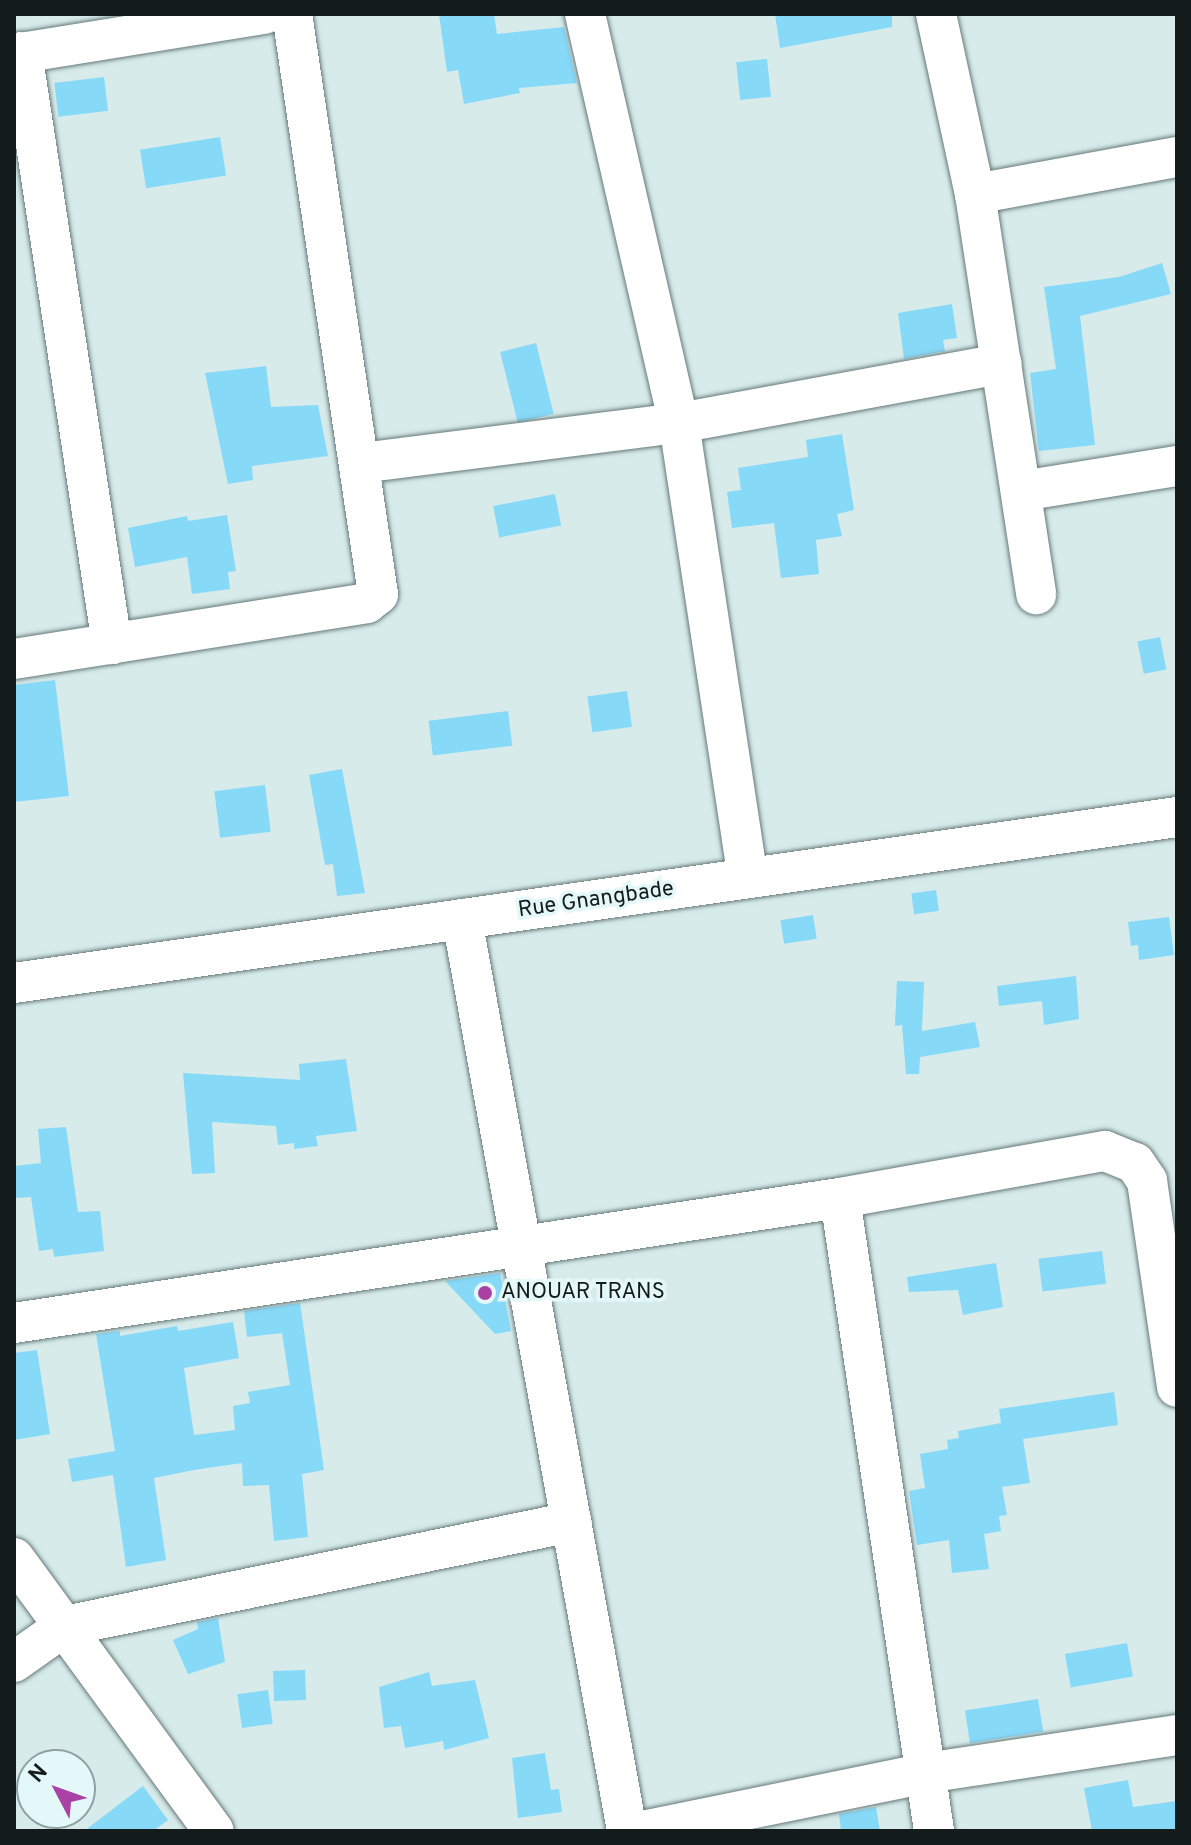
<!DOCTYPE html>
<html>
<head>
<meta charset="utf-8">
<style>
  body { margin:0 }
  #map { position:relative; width:1191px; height:1845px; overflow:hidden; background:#d7ebeb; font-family:Overpass,sans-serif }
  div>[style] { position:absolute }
  .building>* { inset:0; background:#87d9f8; transform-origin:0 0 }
  .roads { filter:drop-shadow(0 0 2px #677979) drop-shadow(0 0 2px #677979) }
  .minor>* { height:40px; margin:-20px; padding:0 20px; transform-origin:20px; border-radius:20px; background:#fff }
  .dots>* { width:22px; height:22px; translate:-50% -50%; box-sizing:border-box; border:4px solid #e4f8f9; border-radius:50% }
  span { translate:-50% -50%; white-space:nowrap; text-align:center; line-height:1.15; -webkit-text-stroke:7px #e4f8f9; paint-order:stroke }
  .street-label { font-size:22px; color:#141b1b }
  .poi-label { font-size:22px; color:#141b1b }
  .left { translate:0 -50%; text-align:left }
  .frame { position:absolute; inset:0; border:16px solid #141b1b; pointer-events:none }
  .north { position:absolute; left:16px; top:1749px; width:80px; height:80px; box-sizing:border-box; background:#e4f8f9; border:2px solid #91a0a0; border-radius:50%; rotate:311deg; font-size:22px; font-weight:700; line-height:32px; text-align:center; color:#141b1b }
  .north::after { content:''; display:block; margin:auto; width:28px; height:36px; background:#aa42a5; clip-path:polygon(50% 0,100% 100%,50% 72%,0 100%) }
</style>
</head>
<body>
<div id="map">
  <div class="building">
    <i style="clip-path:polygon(439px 14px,494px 14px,497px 34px,564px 27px,577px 83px,519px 88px,520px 93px,464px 104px,458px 70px,447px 72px)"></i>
    <i style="clip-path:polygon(775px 14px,892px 14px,892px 27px,780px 48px)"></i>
    <i style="left:767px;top:59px;width:38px;height:31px;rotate:84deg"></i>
    <i style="left:104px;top:77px;width:34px;height:50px;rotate:83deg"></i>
    <i style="left:220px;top:137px;width:39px;height:81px;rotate:81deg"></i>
    <i style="clip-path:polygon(1162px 263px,1171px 294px,1080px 316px,1095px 445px,1039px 451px,1030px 373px,1056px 369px,1044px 287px,1119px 277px)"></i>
    <i style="clip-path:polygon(952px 304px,957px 338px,943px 340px,945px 351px,904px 359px,898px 313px)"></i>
    <i style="left:536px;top:343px;width:73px;height:37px;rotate:76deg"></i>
    <i style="clip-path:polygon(266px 366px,271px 407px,318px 405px,328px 456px,252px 466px,253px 480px,228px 484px,205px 373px)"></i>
    <i style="clip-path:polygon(842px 434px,854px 510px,837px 514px,842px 536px,816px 540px,819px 574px,781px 578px,774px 523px,732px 528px,727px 492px,741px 490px,738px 468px,808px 457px,806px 440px)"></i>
    <i style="left:555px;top:494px;width:32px;height:63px;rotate:79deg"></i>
    <i style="clip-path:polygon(227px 515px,236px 571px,228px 572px,230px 589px,192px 594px,187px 557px,135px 567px,128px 528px,187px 516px,188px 521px)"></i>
    <i style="left:1160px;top:637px;width:33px;height:23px;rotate:79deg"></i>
    <i style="clip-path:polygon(55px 680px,69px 796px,14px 802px,14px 685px)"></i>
    <i style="left:627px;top:691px;width:36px;height:40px;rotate:82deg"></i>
    <i style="left:508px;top:711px;width:35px;height:80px;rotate:83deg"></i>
    <i style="clip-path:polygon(342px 769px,365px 893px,337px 896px,333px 864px,325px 865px,309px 775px)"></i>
    <i style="left:265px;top:785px;width:47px;height:51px;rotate:83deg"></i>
    <i style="left:936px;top:890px;width:21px;height:25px;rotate:82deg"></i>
    <i style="left:813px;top:915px;width:24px;height:33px;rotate:81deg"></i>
    <i style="clip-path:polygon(1169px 917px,1174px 955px,1139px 960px,1138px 945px,1131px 946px,1128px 922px)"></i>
    <i style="clip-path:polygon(1076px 976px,1079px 1019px,1044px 1025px,1042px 1001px,999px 1006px,997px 986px)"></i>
    <i style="clip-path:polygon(897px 981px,924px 982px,922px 1031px,975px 1022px,980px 1047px,920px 1057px,919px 1074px,906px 1074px,902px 1025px,895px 1026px)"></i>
    <i style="clip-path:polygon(346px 1059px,357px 1131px,316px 1136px,318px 1146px,294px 1149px,294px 1143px,278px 1145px,276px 1126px,212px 1122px,215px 1173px,192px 1174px,183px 1073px,300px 1080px,299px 1064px)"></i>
    <i style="clip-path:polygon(66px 1127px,78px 1212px,100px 1211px,104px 1251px,54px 1257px,53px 1249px,39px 1251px,31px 1197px,14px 1198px,14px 1166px,41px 1163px,38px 1129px)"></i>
    <i style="left:1102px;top:1251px;width:33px;height:64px;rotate:83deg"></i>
    <i style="clip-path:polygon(996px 1263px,1003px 1307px,963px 1315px,958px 1290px,909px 1292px,907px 1277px)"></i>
    <i style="clip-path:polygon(500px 1273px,511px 1331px,495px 1334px,445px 1281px)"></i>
    <i style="clip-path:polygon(300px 1303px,324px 1470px,302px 1474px,308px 1537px,274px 1541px,269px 1485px,243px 1486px,242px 1463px,194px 1470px,154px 1478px,166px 1560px,126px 1567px,113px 1475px,72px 1482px,68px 1459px,115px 1451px,96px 1334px,120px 1331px,120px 1336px,177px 1326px,178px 1331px,233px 1322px,239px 1358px,184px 1368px,194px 1435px,235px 1430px,233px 1406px,250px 1403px,248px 1392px,290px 1385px,282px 1333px,247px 1337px,244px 1311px)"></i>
    <i style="clip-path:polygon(37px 1350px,50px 1434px,14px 1440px,14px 1353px)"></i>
    <i style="clip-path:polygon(1114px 1392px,1118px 1425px,1023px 1439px,1030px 1483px,1002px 1487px,1007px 1515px,999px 1516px,1001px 1531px,984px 1534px,989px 1569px,952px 1573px,949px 1540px,917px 1545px,909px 1491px,925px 1488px,920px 1454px,948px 1449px,947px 1440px,959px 1438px,958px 1431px,1001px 1423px,999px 1409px)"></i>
    <i style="clip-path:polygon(218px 1618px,225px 1662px,188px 1674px,173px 1640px,198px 1629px,197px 1622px)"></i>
    <i style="left:1127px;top:1643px;width:34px;height:63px;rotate:80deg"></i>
    <i style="left:305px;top:1670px;width:30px;height:32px;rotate:88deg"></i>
    <i style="clip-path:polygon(429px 1672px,432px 1686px,475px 1680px,489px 1738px,444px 1750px,443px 1741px,405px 1748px,401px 1726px,384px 1728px,379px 1687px)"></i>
    <i style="left:268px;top:1690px;width:34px;height:31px;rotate:82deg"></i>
    <i style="left:1038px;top:1699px;width:33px;height:74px;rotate:81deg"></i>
    <i style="clip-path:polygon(545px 1753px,551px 1790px,559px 1789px,562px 1812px,518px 1818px,512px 1758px)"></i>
    <i style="clip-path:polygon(1128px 1780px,1133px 1807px,1177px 1801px,1177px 1831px,1092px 1831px,1084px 1788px)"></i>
    <i style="clip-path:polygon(143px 1786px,168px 1820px,153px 1831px,84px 1831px)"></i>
    <i style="clip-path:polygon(876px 1807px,880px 1831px,841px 1831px,839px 1814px)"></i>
  </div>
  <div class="roads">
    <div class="minor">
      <i style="left:585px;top:14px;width:420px;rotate:77.1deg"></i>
      <i style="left:679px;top:423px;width:460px;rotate:81.4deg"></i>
      <i style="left:936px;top:14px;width:184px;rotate:77.8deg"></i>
      <i style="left:975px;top:194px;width:405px;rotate:81.3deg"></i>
      <i style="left:22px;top:52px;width:599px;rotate:81.36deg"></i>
      <i style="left:14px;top:54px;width:253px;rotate:-9.1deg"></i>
      <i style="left:975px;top:194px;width:205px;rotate:-10.4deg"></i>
      <i style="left:361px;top:463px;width:321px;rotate:-7.2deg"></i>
      <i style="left:679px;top:423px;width:328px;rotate:-10.4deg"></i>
      <i style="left:1021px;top:491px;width:158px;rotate:-9.1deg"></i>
      <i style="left:14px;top:659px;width:357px;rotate:-9deg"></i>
      <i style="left:367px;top:603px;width:14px;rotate:-39deg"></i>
      <i style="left:378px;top:594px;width:586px;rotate:-98.43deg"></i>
      <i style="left:462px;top:919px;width:927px;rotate:79.74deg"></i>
      <i style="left:14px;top:983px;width:1175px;rotate:-8.12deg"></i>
      <i style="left:840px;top:1198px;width:640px;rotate:81.55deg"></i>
      <i style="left:14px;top:1323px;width:835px;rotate:-8.61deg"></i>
      <i style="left:840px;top:1198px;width:269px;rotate:-10.1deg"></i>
      <i style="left:1105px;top:1151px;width:32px;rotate:22deg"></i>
      <i style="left:1135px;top:1163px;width:22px;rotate:56deg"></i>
      <i style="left:1147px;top:1181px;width:208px;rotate:81.7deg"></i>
      <i style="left:14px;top:1558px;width:338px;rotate:53.8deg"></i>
      <i style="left:14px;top:1662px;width:62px;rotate:-35.2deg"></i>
      <i style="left:65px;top:1626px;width:517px;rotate:-11.61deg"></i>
      <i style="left:642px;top:1831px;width:290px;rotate:-11.5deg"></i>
      <i style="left:926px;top:1773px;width:254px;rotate:-8.6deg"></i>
    </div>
  </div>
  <div class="dots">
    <i style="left:485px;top:1293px;background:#aa42a5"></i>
  </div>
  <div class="street-label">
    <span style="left:596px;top:900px;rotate:-8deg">Rue Gnangbade</span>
  </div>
  <div class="poi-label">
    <span class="left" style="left:501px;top:1293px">ANOUAR TRANS</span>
  </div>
  <div class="frame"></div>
  <div class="north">N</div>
</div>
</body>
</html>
